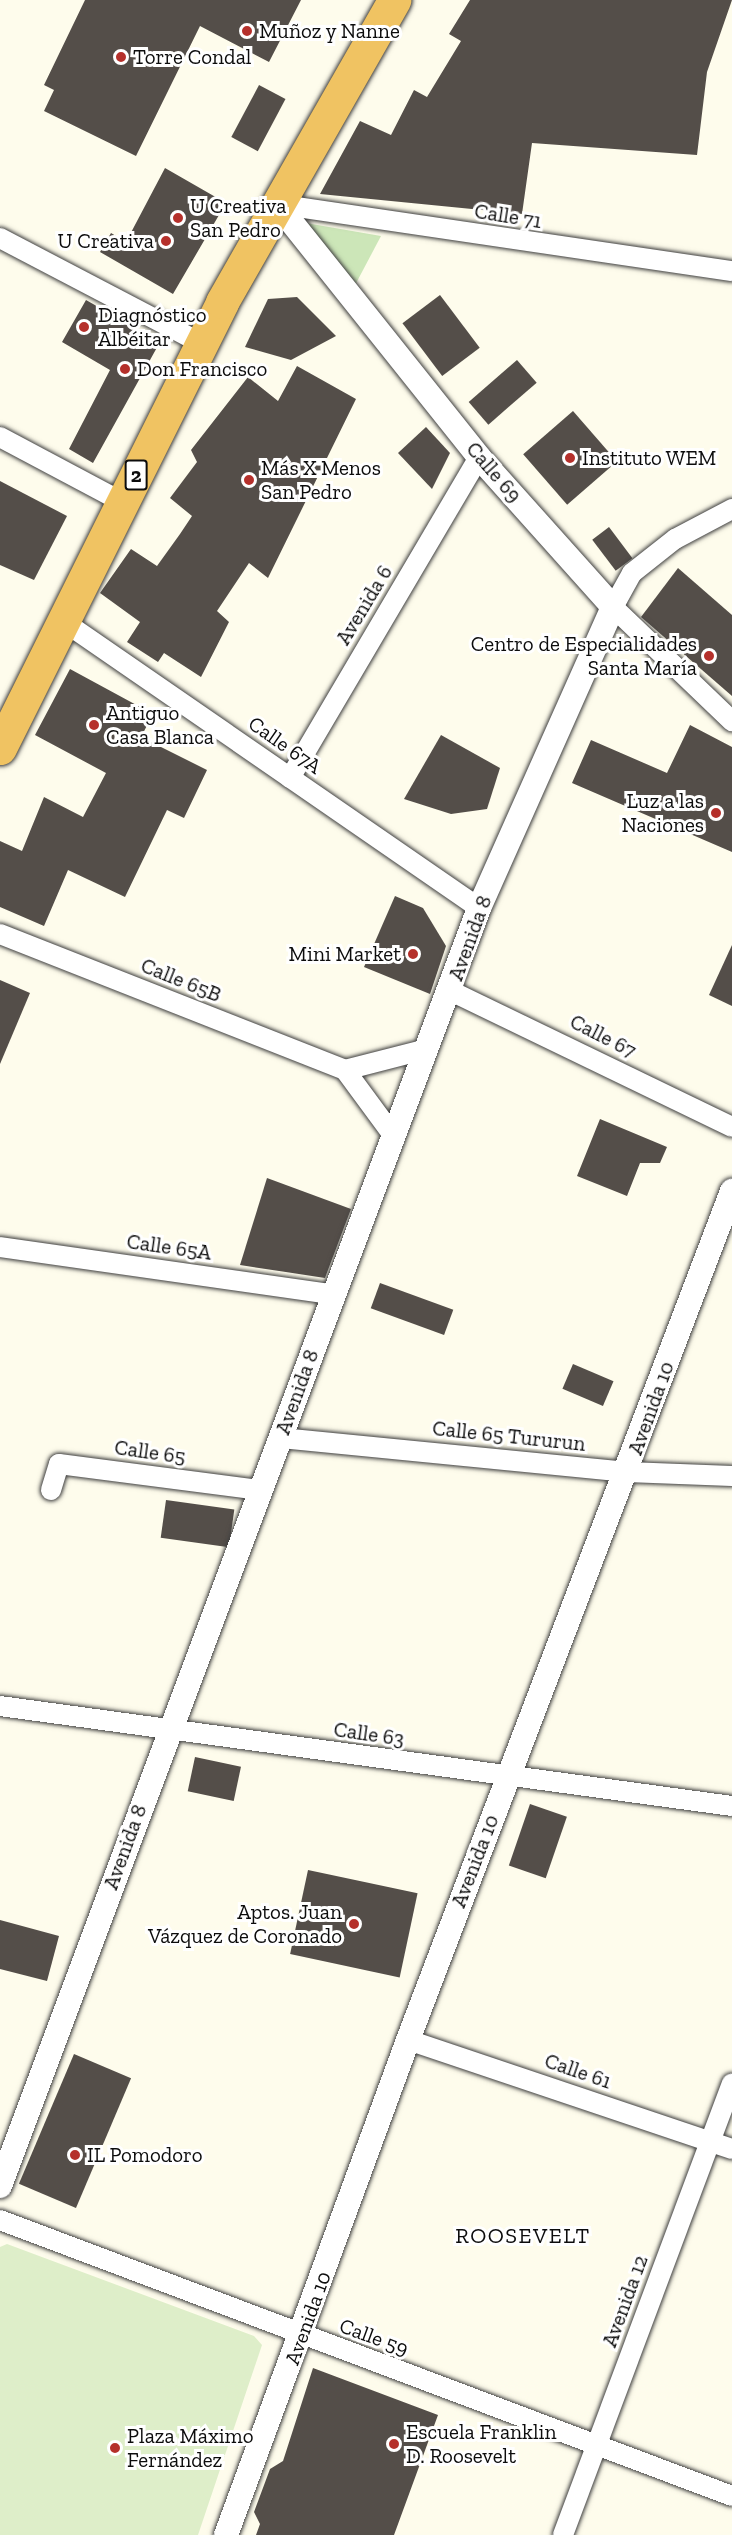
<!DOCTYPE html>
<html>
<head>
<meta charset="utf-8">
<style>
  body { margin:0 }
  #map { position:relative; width:732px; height:2535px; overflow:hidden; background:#fefcec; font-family:"Zilla Slab",serif }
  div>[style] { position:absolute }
  .green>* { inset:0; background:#cce6b8 }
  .pitch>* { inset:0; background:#deeec9 }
  .building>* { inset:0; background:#544e49; transform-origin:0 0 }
  .roads { filter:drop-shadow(0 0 2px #3f3f3f) drop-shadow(0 0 2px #3f3f3f) }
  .minor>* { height:20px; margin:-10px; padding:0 10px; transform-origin:10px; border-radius:10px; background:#fff }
  .tertiary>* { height:24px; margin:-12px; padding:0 12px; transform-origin:12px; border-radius:12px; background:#fff }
  .trunk>* { height:33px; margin:-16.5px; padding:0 16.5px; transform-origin:16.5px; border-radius:16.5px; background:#f0c362 }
  .dots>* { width:16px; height:16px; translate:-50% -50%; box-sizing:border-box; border:3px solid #fff; border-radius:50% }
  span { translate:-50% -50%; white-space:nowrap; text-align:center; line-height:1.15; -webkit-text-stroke:6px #fff; paint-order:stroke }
  .shield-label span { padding:2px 4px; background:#fff; border:2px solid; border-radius:4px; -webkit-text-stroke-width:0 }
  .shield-label { font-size:20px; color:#0c0c0c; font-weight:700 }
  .poi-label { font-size:21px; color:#0c0c0c }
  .left { translate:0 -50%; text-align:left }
  .right { translate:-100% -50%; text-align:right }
  .street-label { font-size:21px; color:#0c0c0c }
  .neighbourhood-label { font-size:22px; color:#0c0c0c; letter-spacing:1.5px }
</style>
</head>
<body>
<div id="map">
  <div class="green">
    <i style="clip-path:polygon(300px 222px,381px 236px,353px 289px)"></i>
  </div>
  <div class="pitch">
    <i style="clip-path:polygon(7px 2244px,254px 2336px,262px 2345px,198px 2535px,0 2535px,0 2247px)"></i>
  </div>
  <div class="building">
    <i style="clip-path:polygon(85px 0,301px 0,269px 62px,200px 26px,136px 156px,44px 111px,54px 90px,44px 85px)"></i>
    <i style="clip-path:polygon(470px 0,732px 0,707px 72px,697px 155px,532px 143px,522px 214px,320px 194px,360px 121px,391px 135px,414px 90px,427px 97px,461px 41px,449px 34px)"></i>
    <i style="left:259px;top:85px;width:30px;height:59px;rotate:28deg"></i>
    <i style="clip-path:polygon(165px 168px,226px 203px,173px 294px,100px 252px,111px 233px,126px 242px)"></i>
    <i style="left:440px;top:295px;width:66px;height:47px;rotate:53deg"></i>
    <i style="clip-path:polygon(297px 297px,336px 336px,291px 360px,245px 347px,268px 299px)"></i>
    <i style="clip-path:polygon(86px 300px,160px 342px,93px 463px,69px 449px,110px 370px,62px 342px)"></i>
    <i style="left:517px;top:360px;width:30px;height:64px;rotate:49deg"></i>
    <i style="clip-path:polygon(297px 366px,356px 399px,268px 578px,249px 563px,217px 611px,229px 622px,201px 677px,164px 653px,158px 662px,127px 642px,140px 622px,100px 593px,131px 549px,157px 566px,180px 534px,192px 516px,170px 498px,197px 462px,191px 450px,248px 377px,278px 401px)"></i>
    <i style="left:573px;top:411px;width:67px;height:66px;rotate:49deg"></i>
    <i style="clip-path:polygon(426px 427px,450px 453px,432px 489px,398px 453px)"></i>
    <i style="clip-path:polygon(0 481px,67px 516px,34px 580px,0 565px)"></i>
    <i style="left:609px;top:527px;width:39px;height:21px;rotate:53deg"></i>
    <i style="clip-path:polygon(678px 568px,732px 615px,732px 696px,641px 617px)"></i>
    <i style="clip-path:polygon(70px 669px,153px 714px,141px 737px,207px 770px,184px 818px,167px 810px,125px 897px,68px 870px,44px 926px,0 907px,0 841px,22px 851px,44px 797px,83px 817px,106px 773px,35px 735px)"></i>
    <i style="clip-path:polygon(690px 725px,732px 747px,732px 852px,572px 783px,591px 740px,667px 773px)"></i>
    <i style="clip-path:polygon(441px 735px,500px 768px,487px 809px,451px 814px,404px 799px)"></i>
    <i style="clip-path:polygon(395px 896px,423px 908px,446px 946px,430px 994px,364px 967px)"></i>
    <i style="clip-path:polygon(732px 945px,732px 1006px,709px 995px)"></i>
    <i style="clip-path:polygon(0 980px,30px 993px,0 1064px)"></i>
    <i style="clip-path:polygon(600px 1119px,667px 1147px,660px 1163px,640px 1163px,627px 1196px,577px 1176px)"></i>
    <i style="clip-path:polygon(267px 1178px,351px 1209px,325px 1278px,240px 1265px)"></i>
    <i style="left:380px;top:1283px;width:78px;height:27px;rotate:20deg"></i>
    <i style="left:573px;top:1364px;width:44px;height:27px;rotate:23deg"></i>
    <i style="left:166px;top:1500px;width:69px;height:38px;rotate:8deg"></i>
    <i style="left:195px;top:1757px;width:47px;height:35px;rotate:12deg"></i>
    <i style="left:530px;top:1804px;width:39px;height:65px;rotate:19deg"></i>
    <i style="left:308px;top:1870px;width:112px;height:86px;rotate:12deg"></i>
    <i style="clip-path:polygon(0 1920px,59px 1936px,47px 1981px,0 1969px)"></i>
    <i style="left:74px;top:2054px;width:62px;height:141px;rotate:23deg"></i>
    <i style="clip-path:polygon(313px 2368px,438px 2415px,394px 2535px,256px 2535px,260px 2524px,254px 2512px,270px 2469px,283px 2461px)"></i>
  </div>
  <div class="roads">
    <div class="minor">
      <i style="left:277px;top:204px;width:460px;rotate:8.4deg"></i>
      <i style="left:0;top:238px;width:227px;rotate:27.6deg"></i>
      <i style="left:0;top:437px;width:138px;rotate:28deg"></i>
      <i style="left:732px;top:509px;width:64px;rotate:152.2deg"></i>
      <i style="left:675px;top:539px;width:55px;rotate:141.7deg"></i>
      <i style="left:632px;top:573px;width:39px;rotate:119deg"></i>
      <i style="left:613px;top:607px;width:165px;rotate:43.8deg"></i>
      <i style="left:63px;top:621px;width:505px;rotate:34.6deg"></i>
      <i style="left:290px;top:778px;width:373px;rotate:-59.5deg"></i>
      <i style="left:0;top:934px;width:371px;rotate:21.5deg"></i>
      <i style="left:451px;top:991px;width:312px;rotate:25.8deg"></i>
      <i style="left:345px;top:1070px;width:85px;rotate:-14.4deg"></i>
      <i style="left:345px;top:1070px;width:81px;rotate:53.6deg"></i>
      <i style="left:0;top:1247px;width:335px;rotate:8.1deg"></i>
      <i style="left:281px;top:1438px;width:348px;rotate:5.6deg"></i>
      <i style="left:627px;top:1472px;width:105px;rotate:2.2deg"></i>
      <i style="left:51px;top:1490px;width:27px;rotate:-73deg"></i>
      <i style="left:59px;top:1464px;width:203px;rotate:7.4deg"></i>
      <i style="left:0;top:1706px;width:739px;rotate:7.78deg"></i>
      <i style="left:408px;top:2040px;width:342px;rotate:18.6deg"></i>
      <i style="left:0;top:2220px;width:782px;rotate:20.66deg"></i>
      <i style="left:563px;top:2535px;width:482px;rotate:-69.5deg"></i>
    </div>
    <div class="tertiary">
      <i style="left:0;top:2186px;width:1365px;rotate:-69.45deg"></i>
      <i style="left:479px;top:908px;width:329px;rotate:-66deg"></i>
      <i style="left:613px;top:607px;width:201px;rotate:-131.8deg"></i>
      <i style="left:479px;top:457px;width:324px;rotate:-128.6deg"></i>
      <i style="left:226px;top:2535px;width:527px;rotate:-69.81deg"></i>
      <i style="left:408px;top:2040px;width:909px;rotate:-69.11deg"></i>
    </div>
    <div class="trunk">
      <i style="left:0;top:748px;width:498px;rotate:-63.5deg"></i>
      <i style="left:222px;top:302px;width:348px;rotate:-60.3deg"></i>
    </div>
  </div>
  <div class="dots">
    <i style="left:247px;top:31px;background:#b5302b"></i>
    <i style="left:121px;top:57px;background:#b5302b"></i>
    <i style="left:178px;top:218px;background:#b5302b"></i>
    <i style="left:166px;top:241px;background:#b5302b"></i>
    <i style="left:84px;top:327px;background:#b5302b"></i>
    <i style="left:125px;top:369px;background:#b5302b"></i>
    <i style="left:570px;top:458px;background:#b5302b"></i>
    <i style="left:249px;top:480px;background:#b5302b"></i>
    <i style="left:709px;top:656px;background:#b5302b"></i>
    <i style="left:94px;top:725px;background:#b5302b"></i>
    <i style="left:716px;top:813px;background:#b5302b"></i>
    <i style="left:413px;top:954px;background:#b5302b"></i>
    <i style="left:354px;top:1924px;background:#b5302b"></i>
    <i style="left:75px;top:2155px;background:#b5302b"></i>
    <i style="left:394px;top:2444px;background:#b5302b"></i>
    <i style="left:115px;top:2448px;background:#b5302b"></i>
  </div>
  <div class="shield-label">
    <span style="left:136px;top:475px">2</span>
  </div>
  <div class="poi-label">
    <span class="left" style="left:259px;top:31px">Muñoz y Nanne</span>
    <span class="left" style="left:133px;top:57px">Torre Condal</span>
    <span class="left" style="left:190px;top:218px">U Creativa<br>San Pedro</span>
    <span class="right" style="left:154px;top:241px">U Creativa</span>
    <span class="left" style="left:98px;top:327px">Diagnóstico<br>Albéitar</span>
    <span class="left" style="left:137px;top:369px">Don Francisco</span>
    <span class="left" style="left:582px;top:458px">Instituto WEM</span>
    <span class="left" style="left:261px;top:480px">Más X Menos<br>San Pedro</span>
    <span class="right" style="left:697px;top:656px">Centro de Especialidades<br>Santa María</span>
    <span class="left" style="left:106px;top:725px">Antiguo<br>Casa Blanca</span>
    <span class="right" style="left:704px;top:813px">Luz a las<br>Naciones</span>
    <span class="right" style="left:401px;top:954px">Mini Market</span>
    <span class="right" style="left:342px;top:1924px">Aptos. Juan<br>Vázquez de Coronado</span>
    <span class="left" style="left:87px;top:2155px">IL Pomodoro</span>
    <span class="left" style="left:406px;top:2444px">Escuela Franklin<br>D. Roosevelt</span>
    <span class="left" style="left:127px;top:2448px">Plaza Máximo<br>Fernández</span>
  </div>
  <div class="street-label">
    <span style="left:508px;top:216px;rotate:9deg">Calle 71</span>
    <span style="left:494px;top:472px;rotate:49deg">Calle 69</span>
    <span style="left:364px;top:605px;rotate:-59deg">Avenida 6</span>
    <span style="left:285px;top:745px;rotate:35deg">Calle 67A</span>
    <span style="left:470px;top:938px;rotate:-70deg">Avenida 8</span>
    <span style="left:181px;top:980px;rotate:22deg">Calle 65B</span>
    <span style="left:603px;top:1036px;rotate:27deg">Calle 67</span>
    <span style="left:169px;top:1247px;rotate:8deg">Calle 65A</span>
    <span style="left:297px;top:1392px;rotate:-70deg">Avenida 8</span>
    <span style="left:651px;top:1408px;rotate:-70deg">Avenida 10</span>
    <span style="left:509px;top:1436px;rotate:6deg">Calle 65 Tururun</span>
    <span style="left:150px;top:1452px;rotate:8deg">Calle 65</span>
    <span style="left:369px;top:1734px;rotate:8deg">Calle 63</span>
    <span style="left:125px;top:1847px;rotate:-70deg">Avenida 8</span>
    <span style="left:475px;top:1861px;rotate:-69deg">Avenida 10</span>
    <span style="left:578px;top:2071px;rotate:19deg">Calle 61</span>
    <span style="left:625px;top:2301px;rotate:-70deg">Avenida 12</span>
    <span style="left:308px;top:2318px;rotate:-70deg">Avenida 10</span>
    <span style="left:374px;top:2337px;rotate:20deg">Calle 59</span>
  </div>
  <div class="neighbourhood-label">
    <span style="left:523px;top:2236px">ROOSEVELT</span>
  </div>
</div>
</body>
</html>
